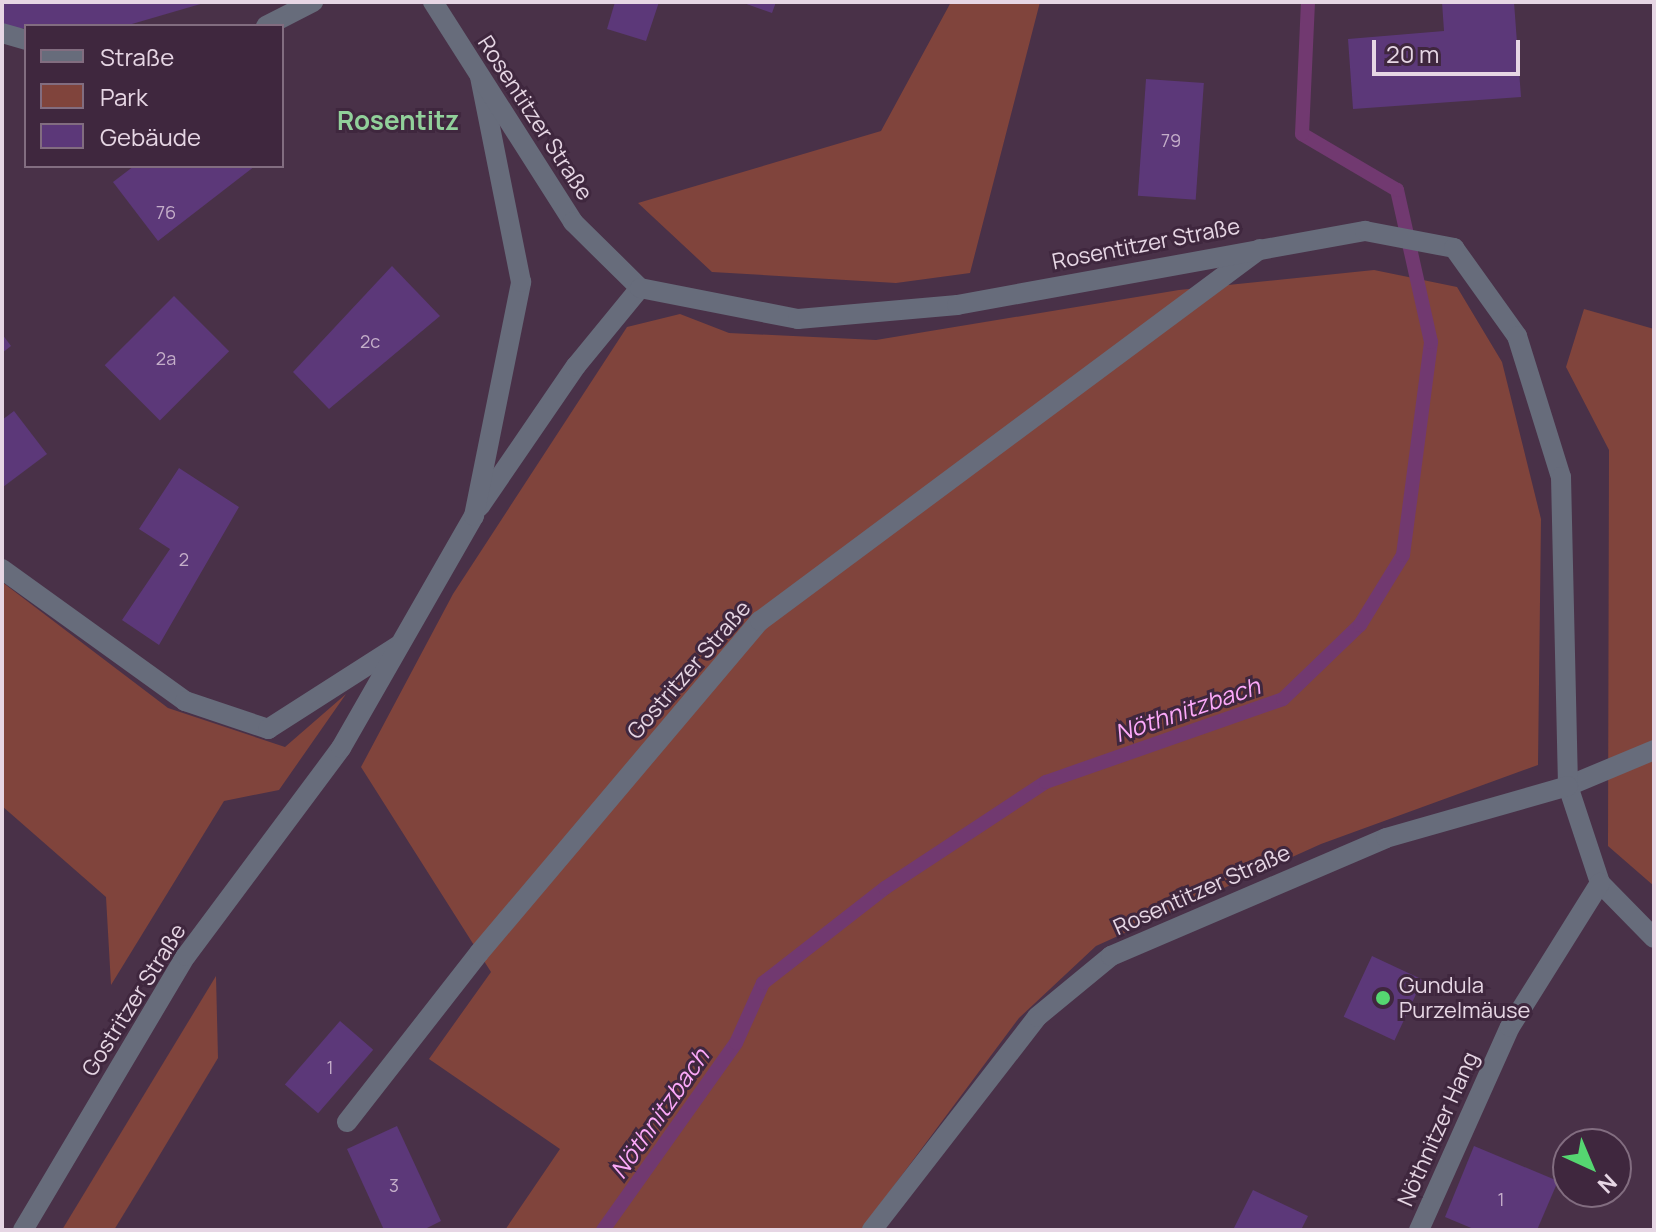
<!DOCTYPE html>
<html>
<head>
<meta charset="utf-8">
<style>
  body { margin:0 }
  #map { position:relative; width:1656px; height:1232px; overflow:hidden; background:#493148; font-family:Manrope,sans-serif }
  div>[style] { position:absolute }
  .green>* { inset:0; background:#80443c }
  .stream>* { height:14px; margin:-7px; padding:0 7px; transform-origin:7px; border-radius:7px; background:#713970 }
  .building>* { inset:0; background:#5c3879; transform-origin:0 0 }
  .lane>* { height:20px; margin:-10px; padding:0 10px; transform-origin:10px; border-radius:10px; background:#676c7b }
  .street>* { height:20px; margin:-10px; padding:0 10px; transform-origin:10px; border-radius:10px; background:#676c7b }
  .dots>* { width:22px; height:22px; translate:-50% -50%; box-sizing:border-box; border:4px solid #3f273e; border-radius:50% }
  span { translate:-50% -50%; white-space:nowrap; text-align:center; line-height:1.15; -webkit-text-stroke:6px #3f273e; paint-order:stroke }
  .number-label { font-size:18px; color:#c4aec9 }
  .number-label span { -webkit-text-stroke-width:0 }
  .street-label { font-size:22px; color:#e6d6e4 }
  .poi-label { font-size:22px; color:#e6d6e4 }
  .left { translate:0 -50%; text-align:left }
  .water-label { font-size:24px; color:#fca9f9; font-style:italic }
  .quarter-label { font-size:26px; color:#91d09a; font-weight:700 }
  .frame { position:absolute; inset:0; border:4px solid #e6d6e4; pointer-events:none }
  .legend { position:absolute; left:24px; top:24px; width:260px; height:144px; box-sizing:border-box; background:#3f273e; border:2px solid #826d80; margin:0; padding:10px 14px; list-style:none; font-size:24px; color:#e6d6e4 }
  .legend li { display:flex; align-items:center; gap:16px; height:40px }
  .legend b { width:40px; border:2px solid #826d80 }
  .north { position:absolute; left:1552px; top:1128px; width:80px; height:80px; box-sizing:border-box; background:#3f273e; border:2px solid #826d80; border-radius:50%; rotate:136deg; font-size:22px; font-weight:700; line-height:32px; text-align:center; color:#e6d6e4 }
  .north::after { content:''; display:block; margin:auto; width:28px; height:36px; background:#55d671; clip-path:polygon(50% 0,100% 100%,50% 72%,0 100%) }
  .scale { position:absolute; left:1372px; top:40px; width:148px; height:36px; box-sizing:border-box; border:4px solid #e6d6e4; border-top:0; padding-left:10px; font-size:24px; line-height:28px; white-space:nowrap; color:#e6d6e4; -webkit-text-stroke:6px #3f273e; paint-order:stroke }
</style>
</head>
<body>
<div id="map">
  <div class="green">
    <i style="clip-path:polygon(951px 2px,1040px 2px,970px 273px,896px 283px,712px 272px,638px 203px,881px 131px)"></i>
    <i style="clip-path:polygon(1374px 270px,1457px 287px,1502px 362px,1541px 519px,1538px 765px,1321px 844px,1096px 946px,1019px 1018px,861px 1230px,505px 1230px,560px 1149px,429px 1059px,491px 972px,361px 767px,453px 594px,627px 327px,680px 314px,729px 333px,876px 340px,1179px 290px)"></i>
    <i style="clip-path:polygon(1584px 309px,1654px 329px,1654px 886px,1608px 846px,1609px 450px,1566px 367px)"></i>
    <i style="clip-path:polygon(2px 582px,168px 708px,285px 747px,346px 694px,279px 790px,224px 801px,111px 985px,106px 897px,2px 806px)"></i>
    <i style="clip-path:polygon(216px 976px,218px 1058px,150px 1171px,114px 1230px,62px 1230px)"></i>
  </div>
  <div class="stream">
    <i style="left:603px;top:1230px;width:229px;rotate:-54.6deg"></i>
    <i style="left:736px;top:1043px;width:66px;rotate:-65.8deg"></i>
    <i style="left:763px;top:983px;width:155px;rotate:-37.9deg"></i>
    <i style="left:885px;top:888px;width:193px;rotate:-33.4deg"></i>
    <i style="left:1046px;top:782px;width:251px;rotate:-19.3deg"></i>
    <i style="left:1283px;top:699px;width:107px;rotate:-43.9deg"></i>
    <i style="left:1360px;top:625px;width:82px;rotate:-58.4deg"></i>
    <i style="left:1403px;top:555px;width:215px;rotate:-82.5deg"></i>
    <i style="left:1431px;top:342px;width:156px;rotate:-102.6deg"></i>
    <i style="left:1397px;top:190px;width:110px;rotate:-149.5deg"></i>
    <i style="left:1302px;top:134px;width:132px;rotate:-87.4deg"></i>
  </div>
  <div class="building">
    <i style="clip-path:polygon(2px 2px,203px 2px,204px 3px,125px 26px,2px 29px)"></i>
    <i style="clip-path:polygon(615px 2px,659px 2px,646px 41px,607px 29px)"></i>
    <i style="clip-path:polygon(741px 2px,776px 2px,772px 13px)"></i>
    <i style="clip-path:polygon(1442px 2px,1514px 2px,1521px 97px,1353px 109px,1348px 39px,1444px 31px)"></i>
    <i style="left:1146px;top:79px;width:58px;height:117px;rotate:4deg"></i>
    <i style="clip-path:polygon(134px 166px,255px 166px,158px 241px,113px 182px)"></i>
    <i style="clip-path:polygon(392px 266px,440px 316px,329px 409px,293px 372px)"></i>
    <i style="left:174px;top:296px;width:78px;height:98px;rotate:45deg"></i>
    <i style="clip-path:polygon(2px 334px,11px 346px,2px 353px)"></i>
    <i style="clip-path:polygon(14px 411px,47px 454px,3px 487px,2px 420px)"></i>
    <i style="clip-path:polygon(179px 468px,239px 507px,159px 645px,122px 620px,170px 549px,139px 529px)"></i>
    <i style="left:1372px;top:956px;width:56px;height:67px;rotate:25deg"></i>
    <i style="left:340px;top:1021px;width:44px;height:84px;rotate:41deg"></i>
    <i style="clip-path:polygon(397px 1126px,441px 1221px,423px 1230px,384px 1230px,347px 1149px)"></i>
    <i style="clip-path:polygon(1474px 1146px,1558px 1181px,1537px 1230px,1476px 1230px,1445px 1217px)"></i>
    <i style="clip-path:polygon(1253px 1190px,1308px 1216px,1301px 1230px,1233px 1230px)"></i>
  </div>
  <div class="lane">
    <i style="left:266px;top:26px;width:53px;rotate:-27.1deg"></i>
    <i style="left:2px;top:33px;width:25px;rotate:16deg"></i>
    <i style="left:480px;top:506px;width:170px;rotate:-55.6deg"></i>
    <i style="left:576px;top:366px;width:101px;rotate:-50.6deg"></i>
    <i style="left:2px;top:569px;width:226px;rotate:35.8deg"></i>
    <i style="left:185px;top:701px;width:88px;rotate:18.6deg"></i>
    <i style="left:268px;top:729px;width:154px;rotate:-32.6deg"></i>
    <i style="left:1568px;top:786px;width:93px;rotate:-22.7deg"></i>
    <i style="left:347px;top:1122px;width:214px;rotate:-52deg"></i>
    <i style="left:479px;top:953px;width:435px;rotate:-49.8deg"></i>
    <i style="left:760px;top:621px;width:623px;rotate:-36.65deg"></i>
    <i style="left:23px;top:1230px;width:319px;rotate:-59.3deg"></i>
    <i style="left:186px;top:956px;width:259px;rotate:-53.3deg"></i>
    <i style="left:341px;top:748px;width:267px;rotate:-60.2deg"></i>
    <i style="left:474px;top:516px;width:239px;rotate:-78.6deg"></i>
    <i style="left:521px;top:282px;width:209px;rotate:-101.3deg"></i>
  </div>
  <div class="street">
    <i style="left:433px;top:2px;width:261px;rotate:57.5deg"></i>
    <i style="left:573px;top:222px;width:94px;rotate:44.6deg"></i>
    <i style="left:640px;top:288px;width:161px;rotate:11.1deg"></i>
    <i style="left:798px;top:319px;width:160px;rotate:-5deg"></i>
    <i style="left:957px;top:305px;width:415px;rotate:-10.3deg"></i>
    <i style="left:1365px;top:231px;width:91px;rotate:10.8deg"></i>
    <i style="left:1454px;top:248px;width:108px;rotate:54.4deg"></i>
    <i style="left:1517px;top:336px;width:148px;rotate:72.7deg"></i>
    <i style="left:1561px;top:477px;width:309px;rotate:88.7deg"></i>
    <i style="left:1568px;top:786px;width:102px;rotate:71.7deg"></i>
    <i style="left:1600px;top:883px;width:77px;rotate:45.5deg"></i>
    <i style="left:872px;top:1230px;width:269px;rotate:-52.2deg"></i>
    <i style="left:1037px;top:1017px;width:96px;rotate:-39.5deg"></i>
    <i style="left:1111px;top:956px;width:299px;rotate:-23.2deg"></i>
    <i style="left:1386px;top:838px;width:189px;rotate:-15.9deg"></i>
    <i style="left:1419px;top:1230px;width:222px;rotate:-65.9deg"></i>
    <i style="left:1510px;top:1027px;width:170px;rotate:-58deg"></i>
  </div>
  <div class="dots">
    <i style="left:1383px;top:998px;background:#55d671"></i>
  </div>
  <div class="number-label">
    <span style="left:1171px;top:140px">79</span>
    <span style="left:166px;top:212px">76</span>
    <span style="left:370px;top:341px">2c</span>
    <span style="left:166px;top:358px">2a</span>
    <span style="left:184px;top:559px">2</span>
    <span style="left:330px;top:1067px">1</span>
    <span style="left:394px;top:1185px">3</span>
    <span style="left:1501px;top:1199px">1</span>
  </div>
  <div class="street-label">
    <span style="left:535px;top:118px;rotate:57deg">Rosentitzer Straße</span>
    <span style="left:1146px;top:244px;rotate:-11deg">Rosentitzer Straße</span>
    <span style="left:689px;top:670px;rotate:-49deg">Gostritzer Straße</span>
    <span style="left:1202px;top:890px;rotate:-24deg">Rosentitzer Straße</span>
    <span style="left:134px;top:1000px;rotate:-58deg">Gostritzer Straße</span>
    <span style="left:1438px;top:1129px;rotate:-66deg">Nöthnitzer Hang</span>
  </div>
  <div class="poi-label">
    <span class="left" style="left:1399px;top:998px">Gundula<br>Purzelmäuse</span>
  </div>
  <div class="water-label">
    <span style="left:1187px;top:709px;rotate:-19deg">Nöthnitzbach</span>
    <span style="left:659px;top:1113px;rotate:-55deg">Nöthnitzbach</span>
  </div>
  <div class="quarter-label">
    <span style="left:398px;top:121px">Rosentitz</span>
  </div>
  <div class="frame"></div>
  <ul class="legend">
  <li><b style="height:10px;background:#676c7b"></b>Straße</li>
  <li><b style="height:22px;background:#80443c"></b>Park</li>
  <li><b style="height:22px;background:#5c3879"></b>Gebäude</li>
  </ul>
  <div class="north">N</div>
  <div class="scale">20 m</div>
</div>
</body>
</html>
